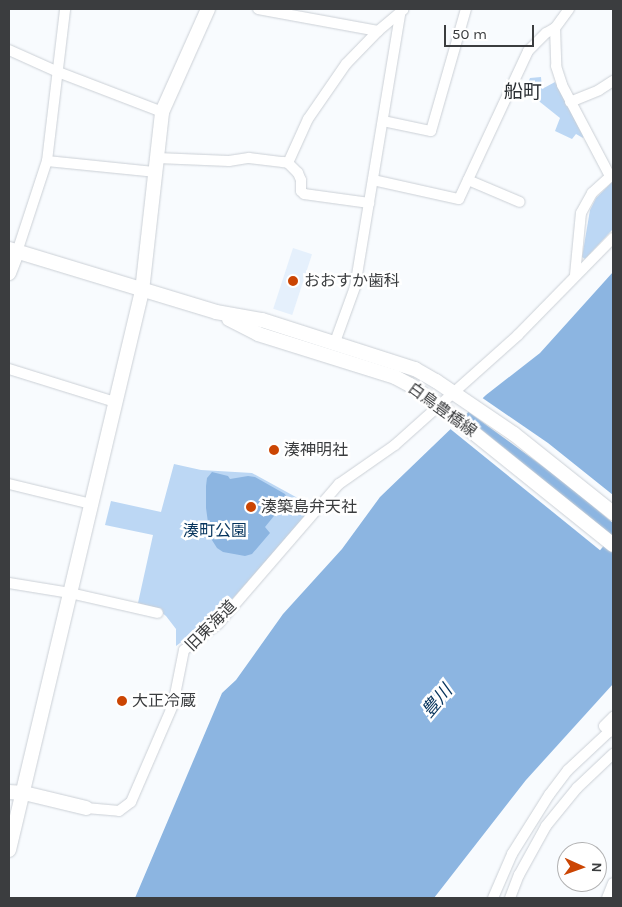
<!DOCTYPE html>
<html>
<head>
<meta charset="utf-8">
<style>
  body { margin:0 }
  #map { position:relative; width:622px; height:907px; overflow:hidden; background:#f8fbfe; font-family:Karla,"Noto Sans JP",sans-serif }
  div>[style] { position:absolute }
  .built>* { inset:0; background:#e5f0fc; transform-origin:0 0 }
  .green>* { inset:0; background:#bcd7f4 }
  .water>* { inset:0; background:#8cb5e1 }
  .pier>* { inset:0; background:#f8fbfe; transform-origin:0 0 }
  .roads { filter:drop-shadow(0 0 1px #cbd0d6) drop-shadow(0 0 1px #cbd0d6) }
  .street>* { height:10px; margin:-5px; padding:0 5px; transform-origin:5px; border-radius:5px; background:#fff }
  .secondary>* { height:14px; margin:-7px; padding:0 7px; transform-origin:7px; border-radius:7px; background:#fff }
  .dots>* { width:14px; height:14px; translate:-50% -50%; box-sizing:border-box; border:2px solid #fff; border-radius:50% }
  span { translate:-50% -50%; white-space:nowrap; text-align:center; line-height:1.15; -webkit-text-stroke:5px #fff; paint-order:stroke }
  .poi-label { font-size:16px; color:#3b3d3f }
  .left { translate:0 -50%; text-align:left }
  .street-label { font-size:16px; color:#3b3d3f }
  .park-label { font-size:16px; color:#06345d }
  .water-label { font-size:18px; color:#03315a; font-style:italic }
  .quarter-label { font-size:19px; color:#2c3034 }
  .frame { position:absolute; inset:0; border:10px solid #3b3d3f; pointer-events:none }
  .north { position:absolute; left:557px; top:842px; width:50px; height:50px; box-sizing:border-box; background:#fff; border:1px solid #b1b1b2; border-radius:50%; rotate:92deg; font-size:14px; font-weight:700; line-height:20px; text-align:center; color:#3b3d3f }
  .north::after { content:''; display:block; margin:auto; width:18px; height:22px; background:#cb4503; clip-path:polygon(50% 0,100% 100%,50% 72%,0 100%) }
  .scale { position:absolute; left:444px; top:25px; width:90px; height:22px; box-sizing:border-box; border:2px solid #3b3d3f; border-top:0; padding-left:6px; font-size:15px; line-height:18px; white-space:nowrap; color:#3b3d3f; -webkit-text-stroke:4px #fff; paint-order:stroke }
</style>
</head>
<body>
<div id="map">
  <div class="built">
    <i style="left:293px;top:248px;width:20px;height:64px;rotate:18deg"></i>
  </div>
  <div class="green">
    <i style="clip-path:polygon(541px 77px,542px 89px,555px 82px,585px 134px,583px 138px,576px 134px,572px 139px,555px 131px,560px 118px,525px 90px,530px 78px)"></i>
    <i style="clip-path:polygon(613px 181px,613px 229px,585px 259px,582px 257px,590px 210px,596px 198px)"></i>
    <i style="clip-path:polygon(174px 464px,201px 470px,252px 473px,314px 507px,219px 614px,176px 646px,176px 629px,166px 616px,156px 608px,138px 603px,153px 535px,105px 525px,111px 501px,161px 512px)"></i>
  </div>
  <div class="water">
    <i style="clip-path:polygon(613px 272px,613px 684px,526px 780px,434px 898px,135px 898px,222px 693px,236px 680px,283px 614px,342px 549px,380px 497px,486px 395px,540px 353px)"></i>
    <i style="clip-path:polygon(212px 472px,228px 476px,230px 479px,248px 476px,255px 477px,285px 494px,287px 498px,287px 509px,278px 511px,265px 527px,270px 533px,252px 554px,245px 556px,223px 552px,217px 548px,210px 537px,206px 508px,206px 486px,207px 478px)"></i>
  </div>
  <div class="pier">
    <i style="clip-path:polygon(481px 397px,548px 443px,613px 495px,613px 523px,563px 481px,466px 410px)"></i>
    <i style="left:462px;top:414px;width:193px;height:19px;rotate:39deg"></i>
  </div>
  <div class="roads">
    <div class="street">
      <i style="left:258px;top:9px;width:122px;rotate:10.4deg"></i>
      <i style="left:378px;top:31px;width:33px;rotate:-40deg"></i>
      <i style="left:569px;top:9px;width:24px;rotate:126deg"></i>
      <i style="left:555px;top:28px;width:38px;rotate:88deg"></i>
      <i style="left:556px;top:66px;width:20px;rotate:72deg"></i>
      <i style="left:562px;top:85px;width:103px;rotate:62.2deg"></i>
      <i style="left:9px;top:50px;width:54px;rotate:24.2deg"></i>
      <i style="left:58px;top:72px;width:111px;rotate:21deg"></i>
      <i style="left:570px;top:102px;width:31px;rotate:-22deg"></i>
      <i style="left:599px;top:90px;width:17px;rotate:-33deg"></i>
      <i style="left:383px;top:121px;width:49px;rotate:11.8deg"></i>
      <i style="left:431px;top:131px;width:127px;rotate:-74deg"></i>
      <i style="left:157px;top:158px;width:72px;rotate:2.4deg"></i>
      <i style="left:229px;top:161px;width:20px;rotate:-9deg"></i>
      <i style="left:249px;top:158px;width:34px;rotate:7deg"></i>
      <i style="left:283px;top:162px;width:5px;rotate:11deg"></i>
      <i style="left:288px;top:163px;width:14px;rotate:45deg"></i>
      <i style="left:298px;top:173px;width:8px;rotate:67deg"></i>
      <i style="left:301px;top:180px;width:11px;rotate:90deg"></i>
      <i style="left:301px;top:191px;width:4px;rotate:45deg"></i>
      <i style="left:304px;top:194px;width:66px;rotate:7.9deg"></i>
      <i style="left:47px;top:161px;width:110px;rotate:5.8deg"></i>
      <i style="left:288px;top:163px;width:48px;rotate:-65.6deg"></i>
      <i style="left:308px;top:119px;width:67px;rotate:-55.4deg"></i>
      <i style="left:346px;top:64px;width:46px;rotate:-45.9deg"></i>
      <i style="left:373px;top:180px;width:88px;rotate:12.5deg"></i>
      <i style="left:459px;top:199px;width:163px;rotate:-65deg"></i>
      <i style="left:528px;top:51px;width:25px;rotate:-45deg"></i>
      <i style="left:546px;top:33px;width:10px;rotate:-29deg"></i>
      <i style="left:468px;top:180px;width:56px;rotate:22.9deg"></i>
      <i style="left:17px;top:252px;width:96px;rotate:-71.8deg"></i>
      <i style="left:47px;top:161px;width:153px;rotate:-83.2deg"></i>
      <i style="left:575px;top:275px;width:62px;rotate:-84.5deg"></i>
      <i style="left:581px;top:213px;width:23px;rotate:-61deg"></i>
      <i style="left:592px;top:193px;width:28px;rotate:-42deg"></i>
      <i style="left:335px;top:342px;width:59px;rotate:-70deg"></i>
      <i style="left:355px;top:287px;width:282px;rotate:-80.6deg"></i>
      <i style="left:9px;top:369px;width:111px;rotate:17.3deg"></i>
      <i style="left:9px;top:484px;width:84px;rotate:13.7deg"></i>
      <i style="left:9px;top:583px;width:62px;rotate:9.3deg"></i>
      <i style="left:70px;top:593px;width:90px;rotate:12.8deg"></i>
      <i style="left:610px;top:732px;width:8px;rotate:-135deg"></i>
      <i style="left:604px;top:726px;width:13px;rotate:-45deg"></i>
      <i style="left:86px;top:808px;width:33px;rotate:5deg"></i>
      <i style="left:119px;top:811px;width:15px;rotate:-37deg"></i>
      <i style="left:131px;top:802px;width:106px;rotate:-66.6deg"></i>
      <i style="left:173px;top:705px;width:56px;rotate:-78.7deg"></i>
      <i style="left:184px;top:650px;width:43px;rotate:-37.4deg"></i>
      <i style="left:218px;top:624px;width:185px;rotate:-49.2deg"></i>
      <i style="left:339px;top:484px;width:68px;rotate:-34.9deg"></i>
      <i style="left:395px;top:445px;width:165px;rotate:-41.8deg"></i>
      <i style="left:518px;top:335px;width:136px;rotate:-45.6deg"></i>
      <i style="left:493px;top:898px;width:48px;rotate:-66.6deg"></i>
      <i style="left:512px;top:854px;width:70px;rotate:-57.9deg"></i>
      <i style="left:549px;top:795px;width:31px;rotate:-53deg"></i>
      <i style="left:568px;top:770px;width:62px;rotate:-43deg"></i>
      <i style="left:510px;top:898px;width:25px;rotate:-69deg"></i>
      <i style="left:519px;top:875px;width:56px;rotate:-61.1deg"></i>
      <i style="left:546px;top:826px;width:49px;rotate:-50.8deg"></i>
      <i style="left:577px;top:788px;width:50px;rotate:-43.4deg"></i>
      <i style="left:607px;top:898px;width:16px;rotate:-68deg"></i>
    </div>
    <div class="secondary">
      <i style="left:9px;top:249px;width:216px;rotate:16.9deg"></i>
      <i style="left:216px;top:312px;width:47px;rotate:9.9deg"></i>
      <i style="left:262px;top:320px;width:161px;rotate:17.8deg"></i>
      <i style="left:415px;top:369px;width:24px;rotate:30deg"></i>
      <i style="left:436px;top:381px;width:94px;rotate:34.2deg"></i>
      <i style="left:514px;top:434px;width:127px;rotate:38.6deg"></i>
      <i style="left:9px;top:273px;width:22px;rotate:-69deg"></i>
      <i style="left:229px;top:319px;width:33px;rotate:27deg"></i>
      <i style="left:258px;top:334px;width:144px;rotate:17.4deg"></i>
      <i style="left:395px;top:377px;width:17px;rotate:28deg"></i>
      <i style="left:410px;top:385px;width:35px;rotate:35deg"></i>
      <i style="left:439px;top:405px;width:223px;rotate:38.8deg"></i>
      <i style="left:9px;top:792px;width:15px;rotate:4deg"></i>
      <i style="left:24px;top:793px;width:64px;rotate:13.6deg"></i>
      <i style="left:9px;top:850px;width:575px;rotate:-76.62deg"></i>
      <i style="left:142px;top:291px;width:180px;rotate:-83.6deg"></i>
      <i style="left:162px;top:112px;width:113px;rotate:-65.9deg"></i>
    </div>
  </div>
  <div class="dots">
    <i style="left:293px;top:281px;background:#cb4503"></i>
    <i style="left:274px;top:450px;background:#cb4503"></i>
    <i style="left:251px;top:507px;background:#cb4503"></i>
    <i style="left:122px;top:701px;background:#cb4503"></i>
  </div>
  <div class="poi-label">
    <span class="left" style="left:304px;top:281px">おおすか歯科</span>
    <span class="left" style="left:284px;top:450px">湊神明社</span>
    <span class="left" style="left:261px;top:507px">湊築島弁天社</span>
    <span class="left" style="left:132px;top:701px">大正冷蔵</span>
  </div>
  <div class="street-label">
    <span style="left:442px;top:410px;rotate:36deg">白鳥豊橋線</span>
    <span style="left:211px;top:626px;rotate:-45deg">旧東海道</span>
  </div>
  <div class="park-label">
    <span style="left:215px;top:531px">湊町公園</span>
  </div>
  <div class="water-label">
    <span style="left:437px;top:701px;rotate:-50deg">豊川</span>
  </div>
  <div class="quarter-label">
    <span style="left:523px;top:93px">船町</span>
  </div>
  <div class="frame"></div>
  <div class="north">N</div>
  <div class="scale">50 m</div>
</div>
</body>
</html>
